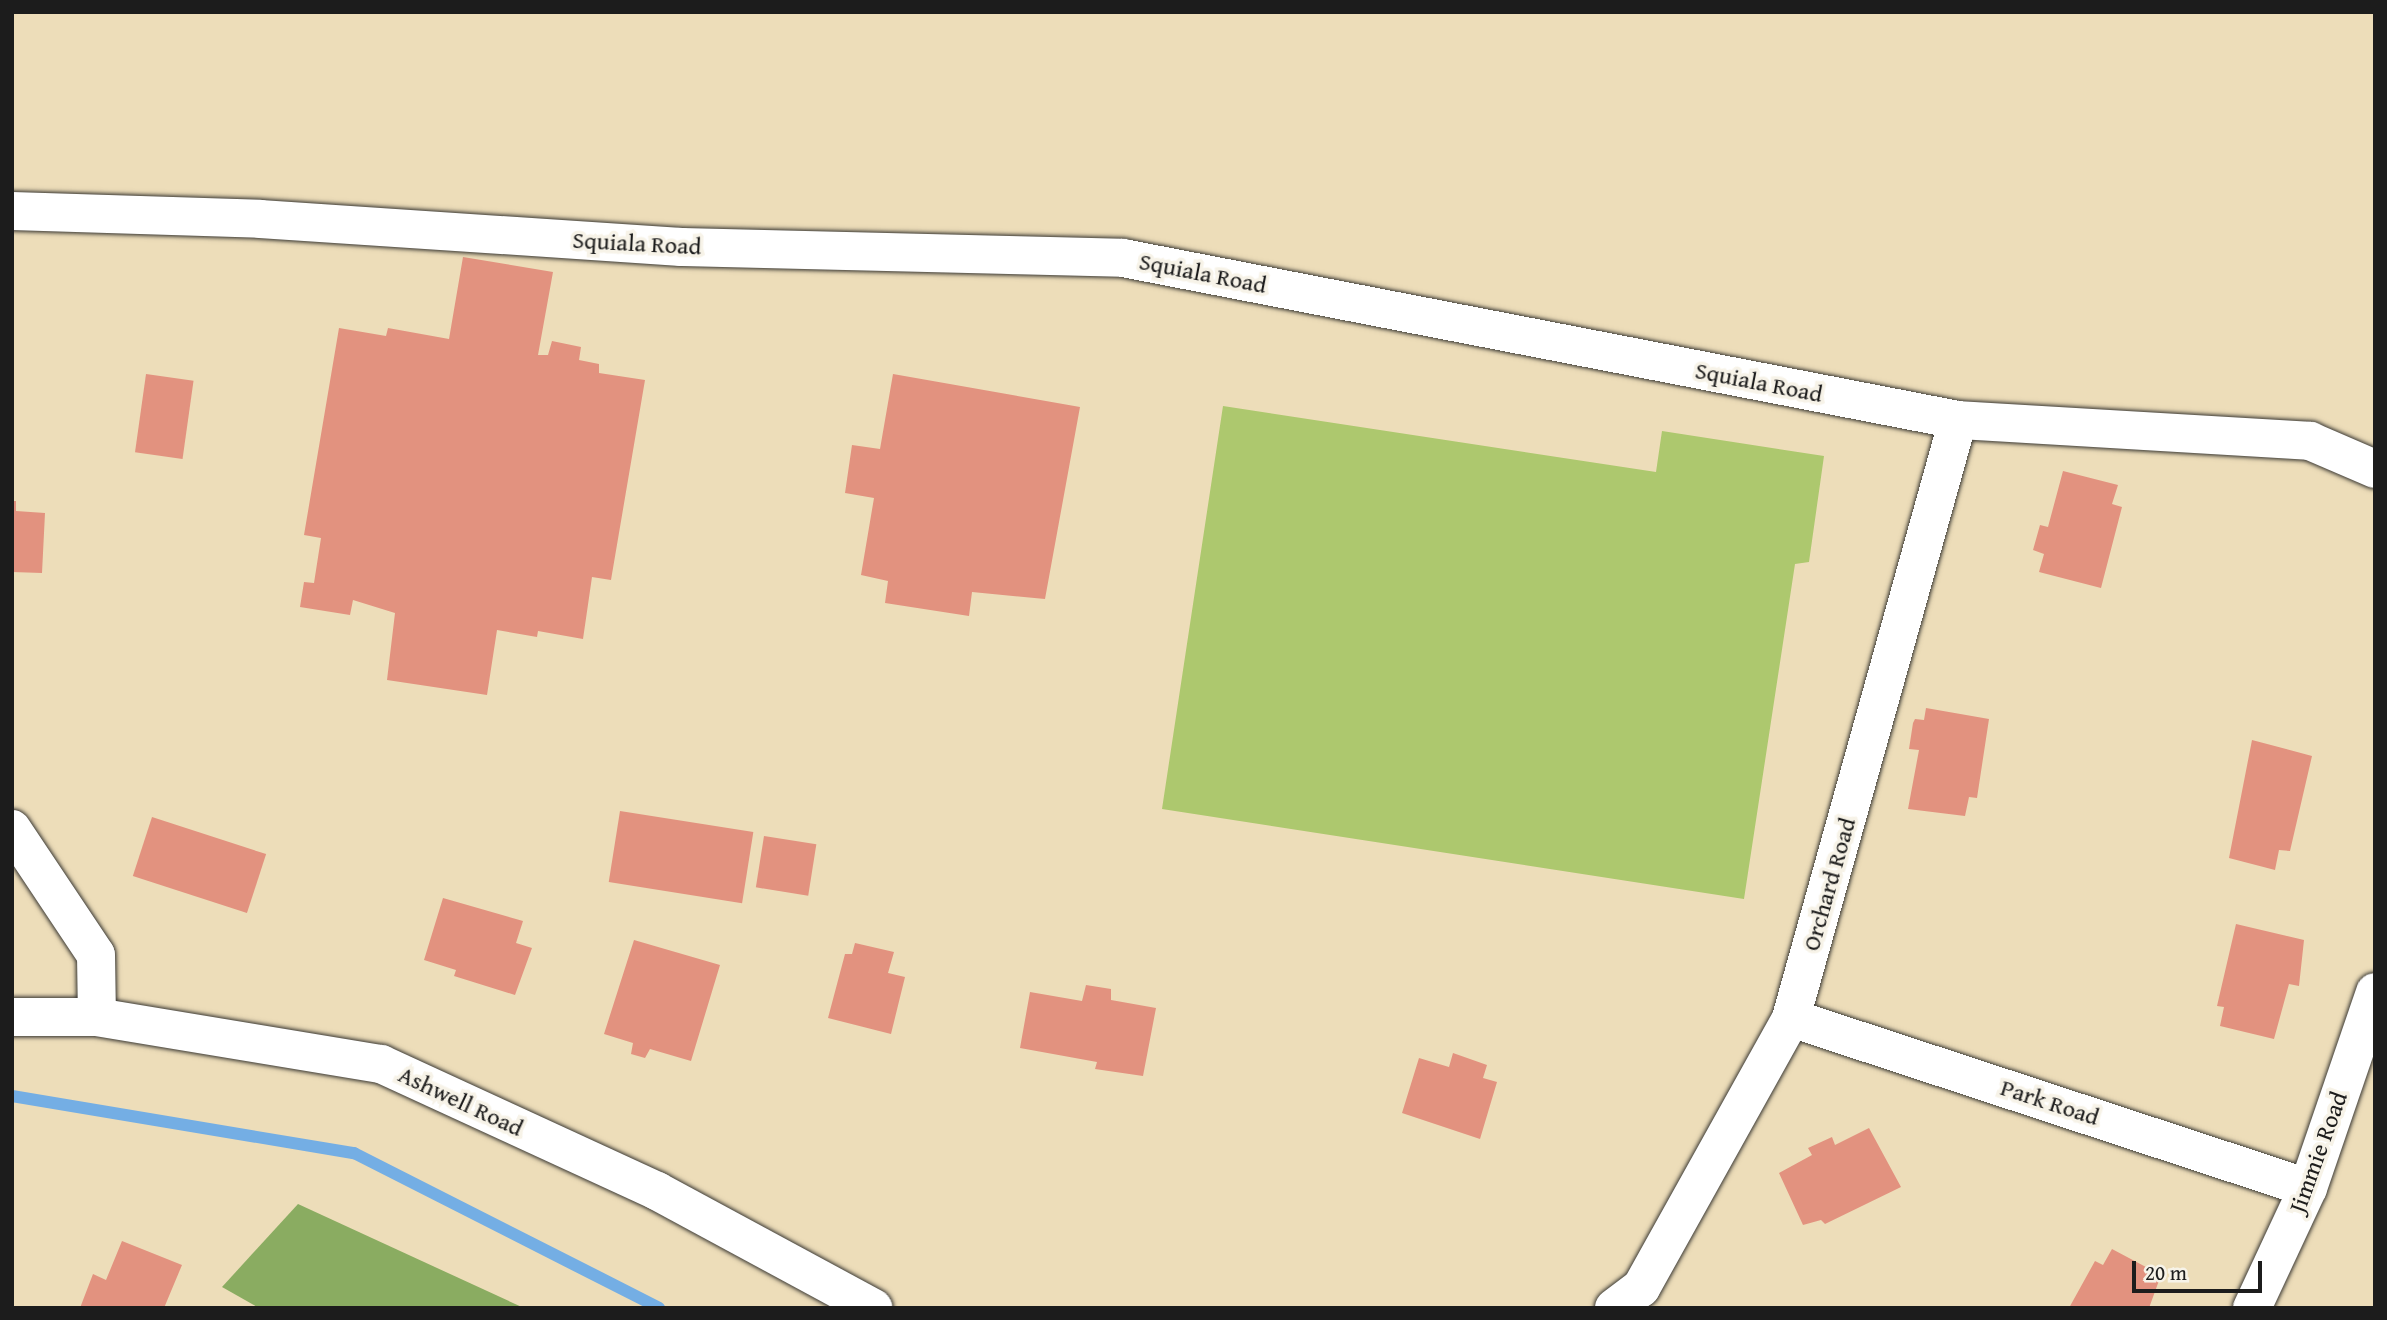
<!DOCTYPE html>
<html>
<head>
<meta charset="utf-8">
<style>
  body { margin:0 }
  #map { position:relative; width:2387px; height:1320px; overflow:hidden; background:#edddb9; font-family:"Gentium Book Plus",serif }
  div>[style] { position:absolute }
  .green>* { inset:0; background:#adc86e }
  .forest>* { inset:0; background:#8aac61 }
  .stream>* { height:12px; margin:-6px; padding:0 6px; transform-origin:6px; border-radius:6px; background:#74aee4 }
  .building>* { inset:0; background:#e2927f; transform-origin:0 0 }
  .roads { filter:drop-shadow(0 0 2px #3b3934) drop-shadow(0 0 2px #3b3934) }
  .minor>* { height:38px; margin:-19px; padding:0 19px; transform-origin:19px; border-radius:19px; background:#fff }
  span { translate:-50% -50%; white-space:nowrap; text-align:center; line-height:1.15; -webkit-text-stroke:7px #f7f3e8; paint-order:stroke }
  .street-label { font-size:24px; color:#1c1c1c }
  .frame { position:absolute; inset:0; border:14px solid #1c1c1c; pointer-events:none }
  .scale { position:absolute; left:2132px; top:1261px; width:130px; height:32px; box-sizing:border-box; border:4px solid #1c1c1c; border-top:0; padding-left:9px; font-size:21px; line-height:24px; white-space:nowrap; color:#1c1c1c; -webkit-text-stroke:5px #f7f3e8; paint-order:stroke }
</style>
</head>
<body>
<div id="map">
  <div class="green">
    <i style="clip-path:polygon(1223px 406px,1656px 472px,1662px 431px,1824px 456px,1809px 562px,1795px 564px,1744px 899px,1162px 809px)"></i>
  </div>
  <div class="forest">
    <i style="clip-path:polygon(298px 1204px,524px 1308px,259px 1308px,222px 1287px)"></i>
  </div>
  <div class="stream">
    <i style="left:12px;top:1096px;width:347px;rotate:9.5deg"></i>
    <i style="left:354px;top:1153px;width:342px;rotate:26.9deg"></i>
  </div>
  <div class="building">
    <i style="clip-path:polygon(463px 257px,553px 272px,538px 355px,548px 355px,552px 341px,581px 347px,579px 360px,599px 364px,599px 373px,645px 380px,611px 580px,592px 577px,583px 639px,538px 631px,537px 637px,497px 630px,487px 695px,387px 680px,395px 613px,353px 600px,350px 615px,300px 607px,304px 582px,314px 583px,321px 538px,304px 535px,339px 328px,386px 336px,388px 328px,449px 339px)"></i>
    <i style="left:146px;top:374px;width:48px;height:79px;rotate:8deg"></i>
    <i style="clip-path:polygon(893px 374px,1080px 407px,1045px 599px,972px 592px,969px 616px,885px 603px,888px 581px,861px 575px,874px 498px,845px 493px,852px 445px,880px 449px)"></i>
    <i style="clip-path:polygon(2063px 471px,2118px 485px,2112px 504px,2122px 507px,2101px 588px,2039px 572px,2044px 554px,2033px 550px,2040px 525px,2048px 527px)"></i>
    <i style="clip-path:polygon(12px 501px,16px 501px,16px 511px,45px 513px,42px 573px,12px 572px)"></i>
    <i style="clip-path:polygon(1926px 708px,1989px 719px,1977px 798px,1969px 797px,1965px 816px,1908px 809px,1919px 750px,1909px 749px,1913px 723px,1915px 719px,1924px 720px)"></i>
    <i style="clip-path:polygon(2252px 740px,2312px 756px,2290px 851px,2279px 850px,2275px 870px,2229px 858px)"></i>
    <i style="left:620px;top:811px;width:135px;height:72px;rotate:9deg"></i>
    <i style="left:152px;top:817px;width:120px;height:62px;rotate:18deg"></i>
    <i style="left:764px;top:836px;width:53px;height:52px;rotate:9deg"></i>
    <i style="clip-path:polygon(443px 898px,523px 921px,516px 943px,532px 948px,515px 995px,454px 976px,456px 970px,424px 960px)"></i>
    <i style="clip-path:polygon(2236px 924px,2304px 940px,2299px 986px,2289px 984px,2274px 1039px,2220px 1026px,2224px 1007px,2217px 1006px)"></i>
    <i style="clip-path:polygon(634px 940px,720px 965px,691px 1061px,650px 1049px,645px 1058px,631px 1054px,633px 1043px,604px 1034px)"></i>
    <i style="clip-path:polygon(855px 943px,894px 952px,888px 973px,905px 977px,891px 1034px,828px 1018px,845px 954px,852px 954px)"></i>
    <i style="clip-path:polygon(1086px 985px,1111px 989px,1111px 1000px,1156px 1008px,1143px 1076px,1095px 1069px,1097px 1062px,1020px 1048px,1030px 992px,1082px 1001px)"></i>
    <i style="clip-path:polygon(1453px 1053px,1487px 1065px,1483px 1078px,1497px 1082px,1480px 1139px,1402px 1113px,1419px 1058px,1449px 1067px)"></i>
    <i style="clip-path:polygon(1869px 1128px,1901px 1187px,1825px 1224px,1821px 1220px,1803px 1225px,1779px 1173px,1812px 1155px,1808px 1148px,1832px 1137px,1835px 1145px)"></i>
    <i style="clip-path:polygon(122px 1241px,182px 1265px,164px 1308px,80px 1308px,93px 1274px,106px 1280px)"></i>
    <i style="clip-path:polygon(2112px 1249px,2161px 1275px,2149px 1308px,2069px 1308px,2095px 1261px,2103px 1265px)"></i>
  </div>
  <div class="roads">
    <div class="minor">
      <i style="left:12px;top:211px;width:248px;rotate:1.8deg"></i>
      <i style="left:260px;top:219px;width:422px;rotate:3.8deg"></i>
      <i style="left:681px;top:247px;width:442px;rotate:1.4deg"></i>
      <i style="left:1123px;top:258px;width:851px;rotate:10.98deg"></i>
      <i style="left:1958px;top:420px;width:353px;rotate:3.4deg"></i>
      <i style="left:2310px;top:441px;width:71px;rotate:23.3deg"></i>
      <i style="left:12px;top:829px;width:151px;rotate:56.3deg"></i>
      <i style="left:96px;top:955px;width:62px;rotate:89.1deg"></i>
      <i style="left:12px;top:1017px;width:85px"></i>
      <i style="left:97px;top:1017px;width:288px;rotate:9.4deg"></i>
      <i style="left:381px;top:1064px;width:304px;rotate:24.7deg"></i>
      <i style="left:657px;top:1191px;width:246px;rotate:28.4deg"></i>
      <i style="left:1791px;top:1018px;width:544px;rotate:18.2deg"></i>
      <i style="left:1614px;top:1308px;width:34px;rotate:-37deg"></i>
      <i style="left:1641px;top:1288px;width:309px;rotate:-60.9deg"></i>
      <i style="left:1791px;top:1018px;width:621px;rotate:-74.4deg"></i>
      <i style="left:2252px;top:1308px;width:132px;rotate:-65deg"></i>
      <i style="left:2308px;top:1188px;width:207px;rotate:-71.1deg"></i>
    </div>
  </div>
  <div class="street-label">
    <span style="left:637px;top:243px;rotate:3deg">Squiala Road</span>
    <span style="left:1203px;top:273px;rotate:11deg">Squiala Road</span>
    <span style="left:1759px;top:382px;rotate:11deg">Squiala Road</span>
    <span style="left:1829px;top:884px;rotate:-74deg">Orchard Road</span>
    <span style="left:461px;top:1101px;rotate:25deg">Ashwell Road</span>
    <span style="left:2050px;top:1102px;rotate:18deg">Park Road</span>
    <span style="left:2318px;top:1152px;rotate:-70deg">Jimmie Road</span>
  </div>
  <div class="frame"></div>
  <div class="scale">20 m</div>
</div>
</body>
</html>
